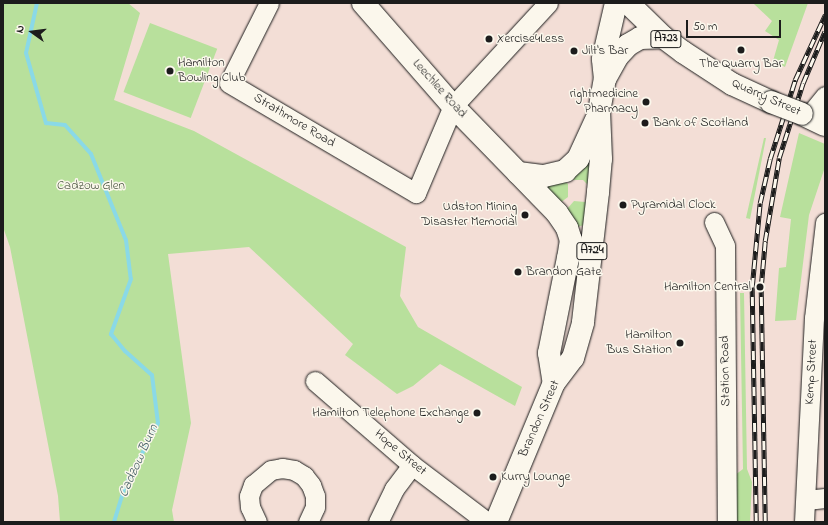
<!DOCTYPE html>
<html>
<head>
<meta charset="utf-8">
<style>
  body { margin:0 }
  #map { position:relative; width:828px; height:525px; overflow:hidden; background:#f3ded6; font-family:"Indie Flower",sans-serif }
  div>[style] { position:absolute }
  .green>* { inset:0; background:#b8e09c; transform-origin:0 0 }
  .stream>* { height:4px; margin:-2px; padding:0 2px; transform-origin:2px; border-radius:2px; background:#8ad9e7 }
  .roads { filter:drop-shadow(0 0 1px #1c1c1c) drop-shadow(0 0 1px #1c1c1c) }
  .minor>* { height:19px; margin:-9.5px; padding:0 9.5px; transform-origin:9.5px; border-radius:9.5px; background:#fbf7ec }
  .major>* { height:22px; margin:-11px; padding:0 11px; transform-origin:11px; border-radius:11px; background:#fbf7ec }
  .rail>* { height:4.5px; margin-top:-2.25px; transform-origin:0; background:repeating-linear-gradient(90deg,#fbf7ec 0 9px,#1c1c1c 0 18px); box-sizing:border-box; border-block:1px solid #1c1c1c }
  .bridges { filter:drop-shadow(0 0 1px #1c1c1c) drop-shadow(0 0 1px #1c1c1c) }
  .major-bridge>* { height:22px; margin:-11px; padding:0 11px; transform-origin:11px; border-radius:11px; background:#fbf7ec }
  .dots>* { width:11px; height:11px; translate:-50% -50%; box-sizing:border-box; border:2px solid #fbf7ec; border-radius:50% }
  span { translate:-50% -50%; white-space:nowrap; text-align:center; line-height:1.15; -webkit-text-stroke:3px #fbf7ec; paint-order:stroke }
  .shield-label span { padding:1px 3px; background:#fbf7ec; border:1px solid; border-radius:3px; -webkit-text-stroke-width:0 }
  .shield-label { font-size:12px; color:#1c1c1c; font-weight:700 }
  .poi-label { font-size:13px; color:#1c1c1c }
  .left { translate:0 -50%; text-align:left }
  .right { translate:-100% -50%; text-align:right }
  .street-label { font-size:13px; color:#1c1c1c }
  .park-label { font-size:13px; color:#4b5742 }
  .water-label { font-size:14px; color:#425e63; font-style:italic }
  .frame { position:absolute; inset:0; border:4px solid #1c1c1c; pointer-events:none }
  .north { position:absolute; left:12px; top:12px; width:40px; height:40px; -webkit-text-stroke:3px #fbf7ec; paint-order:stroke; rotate:284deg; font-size:11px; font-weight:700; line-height:16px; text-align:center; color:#1c1c1c }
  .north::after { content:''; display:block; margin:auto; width:14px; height:18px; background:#1c1c1c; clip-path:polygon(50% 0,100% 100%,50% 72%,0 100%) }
  .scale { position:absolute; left:686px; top:20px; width:95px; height:18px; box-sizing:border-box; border:2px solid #1c1c1c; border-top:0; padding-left:5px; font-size:12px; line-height:14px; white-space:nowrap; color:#1c1c1c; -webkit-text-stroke:3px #fbf7ec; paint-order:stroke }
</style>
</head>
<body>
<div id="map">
  <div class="green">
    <i style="clip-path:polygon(3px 3px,128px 3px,140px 13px,114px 100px,194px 131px,406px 247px,400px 296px,418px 327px,522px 387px,515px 406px,440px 364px,413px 386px,397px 394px,345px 355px,353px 344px,249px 247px,168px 254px,191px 423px,172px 510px,174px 522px,60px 522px,58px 496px,10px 247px,3px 227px)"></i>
    <i style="clip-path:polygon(808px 3px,785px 67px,773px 61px,779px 40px,765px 31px,772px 21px,754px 4px)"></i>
    <i style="left:150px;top:23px;width:72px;height:74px;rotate:21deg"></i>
    <i style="clip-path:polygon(799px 133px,825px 144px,825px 167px,809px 215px,796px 320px,775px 321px,779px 268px,786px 267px,791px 219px,780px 217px)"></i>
    <i style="clip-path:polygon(764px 138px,766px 138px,750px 219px,746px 218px)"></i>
    <i style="clip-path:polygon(590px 159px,590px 187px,583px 180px,574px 180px,572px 177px)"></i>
    <i style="clip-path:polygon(563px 180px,568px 184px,568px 197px,560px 203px,544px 185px)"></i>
    <i style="clip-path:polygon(588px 198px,588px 224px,573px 228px,567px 209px,574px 201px,585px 202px)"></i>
    <i style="clip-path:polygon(740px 293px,744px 293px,747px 469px,752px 482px,750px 522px,734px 522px,735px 475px,743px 469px)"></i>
  </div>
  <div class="stream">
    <i style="left:37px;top:3px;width:51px;rotate:102.4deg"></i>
    <i style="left:26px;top:53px;width:73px;rotate:74.1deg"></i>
    <i style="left:46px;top:123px;width:19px;rotate:6deg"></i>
    <i style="left:65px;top:125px;width:39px;rotate:48deg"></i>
    <i style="left:91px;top:154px;width:93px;rotate:67.9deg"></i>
    <i style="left:126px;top:240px;width:39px;rotate:83deg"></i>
    <i style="left:131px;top:279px;width:59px;rotate:110deg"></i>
    <i style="left:111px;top:334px;width:22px;rotate:51deg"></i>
    <i style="left:125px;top:351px;width:36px;rotate:42deg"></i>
    <i style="left:152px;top:375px;width:48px;rotate:82.9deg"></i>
    <i style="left:158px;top:423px;width:71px;rotate:117.6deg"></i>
    <i style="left:125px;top:486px;width:38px;rotate:107deg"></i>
  </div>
  <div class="roads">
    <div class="minor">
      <i style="left:269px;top:3px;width:89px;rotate:116.6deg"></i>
      <i style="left:229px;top:83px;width:217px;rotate:30.5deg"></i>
      <i style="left:416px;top:193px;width:95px;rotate:-67deg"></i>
      <i style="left:453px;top:106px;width:140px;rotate:-47.3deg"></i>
      <i style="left:808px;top:117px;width:27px;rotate:-51deg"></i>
      <i style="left:714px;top:222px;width:26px;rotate:65deg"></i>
      <i style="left:725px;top:246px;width:276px;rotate:89.6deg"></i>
      <i style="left:315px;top:381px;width:128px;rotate:40.9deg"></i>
      <i style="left:412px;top:465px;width:94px;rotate:37.2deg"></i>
      <i style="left:806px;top:500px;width:19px;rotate:-6deg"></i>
      <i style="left:257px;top:522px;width:17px;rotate:-115deg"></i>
      <i style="left:250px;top:507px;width:11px;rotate:-95deg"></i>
      <i style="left:249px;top:496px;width:12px;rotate:-70deg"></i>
      <i style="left:253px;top:485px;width:23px;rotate:-40deg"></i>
      <i style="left:271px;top:470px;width:11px;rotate:-10deg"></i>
      <i style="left:282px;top:468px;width:12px;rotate:9deg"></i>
      <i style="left:294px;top:470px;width:12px;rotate:31deg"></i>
      <i style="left:304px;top:476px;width:11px;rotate:52deg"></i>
      <i style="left:311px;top:485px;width:12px;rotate:70deg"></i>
      <i style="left:315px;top:496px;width:11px;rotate:90deg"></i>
      <i style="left:315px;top:507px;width:17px;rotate:115deg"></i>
      <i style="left:378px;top:522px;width:37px;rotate:-64deg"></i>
      <i style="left:394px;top:489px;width:30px;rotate:-53deg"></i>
      <i style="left:804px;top:522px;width:204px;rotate:-87.2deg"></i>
      <i style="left:814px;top:318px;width:96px;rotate:-83.4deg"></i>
    </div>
    <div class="major">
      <i style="left:363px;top:3px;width:137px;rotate:48.9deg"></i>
      <i style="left:453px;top:106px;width:149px;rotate:45.8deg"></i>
      <i style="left:557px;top:213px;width:18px;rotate:56deg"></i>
      <i style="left:567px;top:228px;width:13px;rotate:72deg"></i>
      <i style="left:571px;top:240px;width:18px;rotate:99deg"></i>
      <i style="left:568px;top:258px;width:97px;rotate:101.3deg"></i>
      <i style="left:549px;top:353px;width:30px;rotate:81deg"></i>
      <i style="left:628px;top:3px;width:49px;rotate:44.2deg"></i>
      <i style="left:663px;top:37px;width:25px;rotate:37deg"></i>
      <i style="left:683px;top:52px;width:59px;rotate:33.1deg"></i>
      <i style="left:732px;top:84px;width:43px;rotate:24.8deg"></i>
      <i style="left:605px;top:79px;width:25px;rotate:-61deg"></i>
      <i style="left:617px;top:57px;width:16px;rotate:-47deg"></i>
      <i style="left:628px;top:45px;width:14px;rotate:-30deg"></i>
      <i style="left:640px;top:38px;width:23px;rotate:-2deg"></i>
      <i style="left:802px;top:114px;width:25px;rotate:26deg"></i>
      <i style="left:518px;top:173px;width:26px;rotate:7deg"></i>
      <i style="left:544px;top:176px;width:22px;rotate:-13deg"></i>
      <i style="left:565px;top:171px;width:18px;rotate:-43deg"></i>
      <i style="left:578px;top:159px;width:43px;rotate:-65.2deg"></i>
      <i style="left:496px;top:522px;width:151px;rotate:-67.4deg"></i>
      <i style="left:554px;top:383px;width:31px;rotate:-53deg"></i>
      <i style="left:573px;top:358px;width:37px;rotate:-74deg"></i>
      <i style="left:583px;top:322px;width:131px;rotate:-83.4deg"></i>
      <i style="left:598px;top:192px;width:33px;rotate:-85deg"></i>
      <i style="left:601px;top:159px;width:47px;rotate:-92.4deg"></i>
      <i style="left:599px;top:112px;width:34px;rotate:-80deg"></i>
      <i style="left:605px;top:79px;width:20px;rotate:-96deg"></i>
      <i style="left:603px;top:59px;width:57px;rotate:-76.9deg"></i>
    </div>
  </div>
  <div class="rail">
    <i style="left:756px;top:522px;width:235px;rotate:-91deg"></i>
    <i style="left:752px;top:287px;width:84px;rotate:-84.6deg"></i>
    <i style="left:760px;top:203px;width:45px;rotate:-77.2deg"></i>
    <i style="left:770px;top:159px;width:83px;rotate:-72.4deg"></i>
    <i style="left:795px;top:80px;width:72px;rotate:-65.2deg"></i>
    <i style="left:765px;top:522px;width:235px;rotate:-91deg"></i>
    <i style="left:761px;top:287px;width:46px;rotate:-85deg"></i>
    <i style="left:765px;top:241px;width:84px;rotate:-80.4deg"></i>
    <i style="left:779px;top:158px;width:79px;rotate:-72.3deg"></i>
    <i style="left:803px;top:83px;width:56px;rotate:-67.1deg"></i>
  </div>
  <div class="bridges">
    <div class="major-bridge">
      <i style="left:771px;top:102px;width:33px;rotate:21deg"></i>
    </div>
  </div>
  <div class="dots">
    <i style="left:489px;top:39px;background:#1c1c1c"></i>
    <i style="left:741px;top:50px;background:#1c1c1c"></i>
    <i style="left:574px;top:51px;background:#1c1c1c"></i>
    <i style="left:170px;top:71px;background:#1c1c1c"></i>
    <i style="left:646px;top:102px;background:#1c1c1c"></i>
    <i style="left:645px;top:123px;background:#1c1c1c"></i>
    <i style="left:623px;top:205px;background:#1c1c1c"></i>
    <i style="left:525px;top:215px;background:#1c1c1c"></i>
    <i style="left:518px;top:272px;background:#1c1c1c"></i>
    <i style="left:760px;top:287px;background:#1c1c1c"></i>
    <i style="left:680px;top:343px;background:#1c1c1c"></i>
    <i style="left:477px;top:413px;background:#1c1c1c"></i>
    <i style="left:493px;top:477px;background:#1c1c1c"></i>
  </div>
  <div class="shield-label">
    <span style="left:666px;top:39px">A723</span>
    <span style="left:592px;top:251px">A724</span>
  </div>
  <div class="poi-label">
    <span class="left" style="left:497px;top:39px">Xercise4Less</span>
    <span class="left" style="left:582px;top:51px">Jilt's Bar</span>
    <span class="left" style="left:178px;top:71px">Hamilton<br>Bowling Club</span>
    <span style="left:741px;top:64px">The Quarry Bar</span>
    <span class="right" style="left:638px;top:102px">rightmedicine<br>Pharmacy</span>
    <span class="left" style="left:653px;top:123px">Bank of Scotland</span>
    <span class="left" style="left:631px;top:205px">Pyramidal Clock</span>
    <span class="right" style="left:517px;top:215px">Udston Mining<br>Disaster Memorial</span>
    <span class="left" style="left:526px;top:272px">Brandon Gate</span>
    <span class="right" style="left:751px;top:287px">Hamilton Central</span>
    <span class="right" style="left:672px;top:343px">Hamilton<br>Bus Station</span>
    <span class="right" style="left:469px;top:413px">Hamilton Telephone Exchange</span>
    <span class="left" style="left:501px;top:477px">Kurry Lounge</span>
  </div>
  <div class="street-label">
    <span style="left:439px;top:89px;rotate:48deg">Leechlee Road</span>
    <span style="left:766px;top:98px;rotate:24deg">Quarry Street</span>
    <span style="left:294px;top:121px;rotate:31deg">Strathmore Road</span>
    <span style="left:726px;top:371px;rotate:-91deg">Station Road</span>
    <span style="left:812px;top:372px;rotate:-87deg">Kemp Street</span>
    <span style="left:540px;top:419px;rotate:-66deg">Brandon Street</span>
    <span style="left:400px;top:453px;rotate:40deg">Hope Street</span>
  </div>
  <div class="park-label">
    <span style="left:91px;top:186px">Cadzow Glen</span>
  </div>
  <div class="water-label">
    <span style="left:139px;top:461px;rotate:-66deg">Cadzow Burn</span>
  </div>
  <div class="frame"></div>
  <div class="north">N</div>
  <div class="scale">50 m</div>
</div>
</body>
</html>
